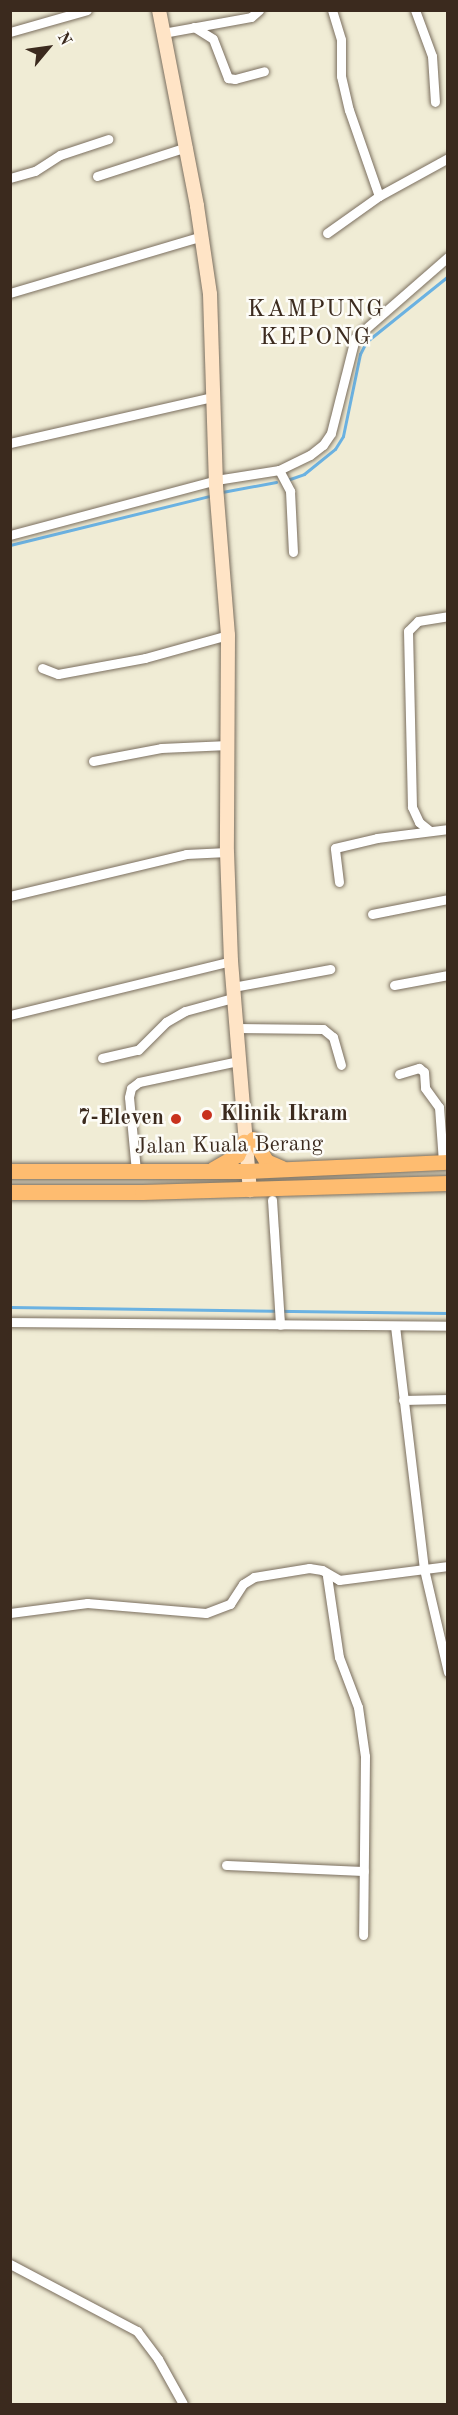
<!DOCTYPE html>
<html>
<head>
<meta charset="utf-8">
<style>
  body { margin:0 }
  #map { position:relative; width:458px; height:2415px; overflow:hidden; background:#f0ecd5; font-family:"Old Standard TT",serif }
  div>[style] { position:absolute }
  .stream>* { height:3px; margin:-1.5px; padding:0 1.5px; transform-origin:1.5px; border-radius:1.5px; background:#6bb2e2 }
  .roads { filter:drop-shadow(0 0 2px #7a6e5e) drop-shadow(0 0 2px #7a6e5e) }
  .minor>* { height:9px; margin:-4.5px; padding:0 4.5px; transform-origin:4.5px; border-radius:4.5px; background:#fff }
  .secondary>* { height:14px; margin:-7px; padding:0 7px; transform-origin:7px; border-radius:7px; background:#ffe4c6 }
  .trunk>* { height:15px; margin:-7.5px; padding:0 7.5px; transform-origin:7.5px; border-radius:7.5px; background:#febc70 }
  .dots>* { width:16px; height:16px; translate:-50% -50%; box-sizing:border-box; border:3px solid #fdfcf7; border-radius:50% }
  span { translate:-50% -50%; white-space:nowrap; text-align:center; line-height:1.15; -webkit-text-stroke:5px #fdfcf7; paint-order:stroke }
  .poi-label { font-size:22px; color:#3b2a1e; font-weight:700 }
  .left { translate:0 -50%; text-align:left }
  .right { translate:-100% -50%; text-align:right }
  .street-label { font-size:22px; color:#3b2a1e }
  .neighbourhood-label { font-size:24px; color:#3b2a1e; letter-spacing:1.5px }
  .frame { position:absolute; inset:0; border:12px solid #3b2a1e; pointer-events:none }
  .north { position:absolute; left:18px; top:18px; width:60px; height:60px; -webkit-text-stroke:4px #fdfcf7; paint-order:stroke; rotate:61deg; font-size:16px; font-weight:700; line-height:24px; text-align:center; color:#3b2a1e }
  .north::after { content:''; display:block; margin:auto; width:21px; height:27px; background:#3b2a1e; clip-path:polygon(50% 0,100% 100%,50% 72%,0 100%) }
</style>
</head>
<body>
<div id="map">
  <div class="stream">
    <i style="left:287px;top:480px;width:18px;rotate:-19deg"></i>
    <i style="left:304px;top:474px;width:40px;rotate:-39deg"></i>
    <i style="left:335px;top:449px;width:15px;rotate:-58deg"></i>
    <i style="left:343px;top:436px;width:84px;rotate:-78.3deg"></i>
    <i style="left:360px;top:354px;width:13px;rotate:-63deg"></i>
    <i style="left:366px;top:342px;width:105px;rotate:-38.8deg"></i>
    <i style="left:222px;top:492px;width:55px;rotate:-10.5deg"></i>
    <i style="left:10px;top:545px;width:209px;rotate:-13.8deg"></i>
    <i style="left:10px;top:1307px;width:438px;rotate:0.8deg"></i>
  </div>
  <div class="roads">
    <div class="minor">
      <i style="left:332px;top:10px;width:31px;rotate:73deg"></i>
      <i style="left:341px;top:40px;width:36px;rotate:90deg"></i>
      <i style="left:341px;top:76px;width:35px;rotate:77deg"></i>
      <i style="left:349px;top:110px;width:91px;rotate:70.8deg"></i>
      <i style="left:379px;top:196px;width:79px;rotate:-28.8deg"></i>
      <i style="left:415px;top:10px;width:49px;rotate:69.7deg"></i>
      <i style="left:432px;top:56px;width:46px;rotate:86.3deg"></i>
      <i style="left:194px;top:27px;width:22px;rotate:32deg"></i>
      <i style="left:213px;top:39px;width:42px;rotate:69deg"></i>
      <i style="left:228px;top:78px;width:7px;rotate:8deg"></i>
      <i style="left:235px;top:79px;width:30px;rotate:-15deg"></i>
      <i style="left:10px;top:32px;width:80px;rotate:-15.9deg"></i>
      <i style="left:163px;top:33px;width:89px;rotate:-10.3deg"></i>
      <i style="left:251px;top:17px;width:11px;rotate:-41deg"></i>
      <i style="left:97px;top:176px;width:95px;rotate:-17.9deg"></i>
      <i style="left:10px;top:178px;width:26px;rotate:-16deg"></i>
      <i style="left:35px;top:171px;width:30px;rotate:-33deg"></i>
      <i style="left:60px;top:155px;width:51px;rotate:-18.4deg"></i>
      <i style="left:327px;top:233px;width:64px;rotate:-35.4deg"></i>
      <i style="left:10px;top:293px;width:201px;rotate:-16.5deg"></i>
      <i style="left:10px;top:443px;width:208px;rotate:-12.8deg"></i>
      <i style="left:279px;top:470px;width:24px;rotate:62deg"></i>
      <i style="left:290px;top:491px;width:61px;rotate:87.2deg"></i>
      <i style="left:10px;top:535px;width:213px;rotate:-14.9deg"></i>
      <i style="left:216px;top:480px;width:64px;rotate:-9deg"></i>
      <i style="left:279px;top:470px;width:34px;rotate:-26deg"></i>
      <i style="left:310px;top:455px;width:16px;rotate:-38deg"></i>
      <i style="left:323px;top:445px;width:14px;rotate:-56deg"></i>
      <i style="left:331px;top:433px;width:98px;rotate:-75.8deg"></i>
      <i style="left:355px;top:338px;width:123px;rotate:-41.1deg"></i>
      <i style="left:42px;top:668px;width:17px;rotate:21deg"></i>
      <i style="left:58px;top:674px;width:88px;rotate:-10.4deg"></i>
      <i style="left:145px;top:658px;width:86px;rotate:-15.5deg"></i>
      <i style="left:93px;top:761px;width:69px;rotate:-10.8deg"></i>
      <i style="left:161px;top:748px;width:67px;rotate:-2.6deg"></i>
      <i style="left:430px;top:831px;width:14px;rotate:-141deg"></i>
      <i style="left:419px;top:822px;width:17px;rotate:-115deg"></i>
      <i style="left:412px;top:807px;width:176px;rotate:-91.3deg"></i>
      <i style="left:408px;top:631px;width:14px;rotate:-45deg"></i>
      <i style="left:418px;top:621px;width:30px;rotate:-9deg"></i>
      <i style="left:339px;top:882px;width:34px;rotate:-97deg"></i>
      <i style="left:335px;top:848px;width:43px;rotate:-13.4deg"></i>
      <i style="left:377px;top:838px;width:72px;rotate:-7.2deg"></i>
      <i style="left:10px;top:896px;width:181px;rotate:-13.4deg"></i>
      <i style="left:186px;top:854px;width:41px;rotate:-2.8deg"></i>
      <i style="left:372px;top:914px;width:77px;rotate:-11.2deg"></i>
      <i style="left:394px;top:985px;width:55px;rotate:-10.5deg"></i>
      <i style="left:233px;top:987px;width:99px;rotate:-10.5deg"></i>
      <i style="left:10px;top:1015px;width:228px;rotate:-13.7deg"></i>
      <i style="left:236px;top:1028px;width:87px;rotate:0.7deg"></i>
      <i style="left:323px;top:1029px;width:13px;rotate:39deg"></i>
      <i style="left:333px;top:1037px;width:29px;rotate:74deg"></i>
      <i style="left:102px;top:1058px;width:37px;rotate:-13deg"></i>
      <i style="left:138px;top:1050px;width:40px;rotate:-45deg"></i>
      <i style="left:166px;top:1022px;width:22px;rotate:-30deg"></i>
      <i style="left:185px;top:1011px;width:50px;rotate:-15.2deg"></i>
      <i style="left:399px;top:1074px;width:21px;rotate:-17deg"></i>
      <i style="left:419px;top:1068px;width:6px;rotate:39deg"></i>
      <i style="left:424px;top:1072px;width:16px;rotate:86deg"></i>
      <i style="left:425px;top:1088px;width:24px;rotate:54deg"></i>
      <i style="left:439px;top:1107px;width:55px;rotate:85.8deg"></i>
      <i style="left:136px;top:1171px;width:74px;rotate:-95.4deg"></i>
      <i style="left:129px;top:1097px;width:9px;rotate:-77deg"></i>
      <i style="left:131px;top:1088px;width:10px;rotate:-37deg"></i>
      <i style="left:139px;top:1082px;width:102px;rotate:-11.9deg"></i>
      <i style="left:272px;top:1200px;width:125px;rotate:86.3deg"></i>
      <i style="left:10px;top:1322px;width:438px;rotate:0.5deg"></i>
      <i style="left:395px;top:1326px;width:245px;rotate:83.2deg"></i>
      <i style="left:424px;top:1569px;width:106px;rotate:76.9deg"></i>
      <i style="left:403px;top:1400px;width:45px;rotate:-1.3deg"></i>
      <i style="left:327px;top:1576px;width:82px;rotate:81.6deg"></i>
      <i style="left:339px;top:1657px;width:53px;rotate:69.2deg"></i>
      <i style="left:358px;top:1707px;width:49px;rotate:81.9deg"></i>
      <i style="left:365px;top:1756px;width:179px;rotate:90.6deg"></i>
      <i style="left:10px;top:1613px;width:78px;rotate:-7.4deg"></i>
      <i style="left:87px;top:1603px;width:119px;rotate:4.8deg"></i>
      <i style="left:206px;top:1613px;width:26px;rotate:-21deg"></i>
      <i style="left:230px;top:1604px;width:24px;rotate:-57deg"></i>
      <i style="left:243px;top:1584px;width:13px;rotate:-32deg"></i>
      <i style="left:254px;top:1577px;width:56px;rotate:-9.3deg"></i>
      <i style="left:309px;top:1568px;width:13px;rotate:9deg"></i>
      <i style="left:322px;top:1570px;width:20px;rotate:30deg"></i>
      <i style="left:339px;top:1580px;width:110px;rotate:-7.3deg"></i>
      <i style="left:226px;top:1865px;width:138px;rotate:2.5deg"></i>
      <i style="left:10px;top:2264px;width:144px;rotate:27.8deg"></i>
      <i style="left:137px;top:2331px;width:35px;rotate:53deg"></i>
      <i style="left:158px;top:2359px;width:51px;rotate:60.9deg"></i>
    </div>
    <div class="secondary">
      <i style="left:159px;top:10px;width:200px;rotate:79deg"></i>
      <i style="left:197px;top:206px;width:89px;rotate:81.6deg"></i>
      <i style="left:210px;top:294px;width:192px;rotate:88.2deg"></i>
      <i style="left:216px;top:486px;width:149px;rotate:85.4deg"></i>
      <i style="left:228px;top:635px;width:217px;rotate:90.3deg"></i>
      <i style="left:227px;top:852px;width:109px;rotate:87.9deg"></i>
      <i style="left:231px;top:961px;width:230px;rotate:85.3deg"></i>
    </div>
    <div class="trunk">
      <i style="left:253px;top:1139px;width:26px;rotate:59deg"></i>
      <i style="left:266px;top:1161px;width:17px;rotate:24deg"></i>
      <i style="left:213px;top:1169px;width:28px;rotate:-30deg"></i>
      <i style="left:237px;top:1155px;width:15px;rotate:-62deg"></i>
      <i style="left:10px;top:1171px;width:237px"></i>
      <i style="left:247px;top:1171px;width:201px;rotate:-2.6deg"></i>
      <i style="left:10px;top:1192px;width:132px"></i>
      <i style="left:142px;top:1192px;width:306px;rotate:-1.7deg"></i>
    </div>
  </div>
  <div class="dots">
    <i style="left:207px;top:1115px;background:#c8321e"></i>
    <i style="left:176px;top:1119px;background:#c8321e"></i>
  </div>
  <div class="poi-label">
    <span class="left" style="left:220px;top:1115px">Klinik Ikram</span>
    <span class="right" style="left:164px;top:1119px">7-Eleven</span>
  </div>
  <div class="street-label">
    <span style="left:229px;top:1146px;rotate:-1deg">Jalan Kuala Berang</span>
  </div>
  <div class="neighbourhood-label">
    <span style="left:316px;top:325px">KAMPUNG<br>KEPONG</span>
  </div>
  <div class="frame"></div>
  <div class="north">N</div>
</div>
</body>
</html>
